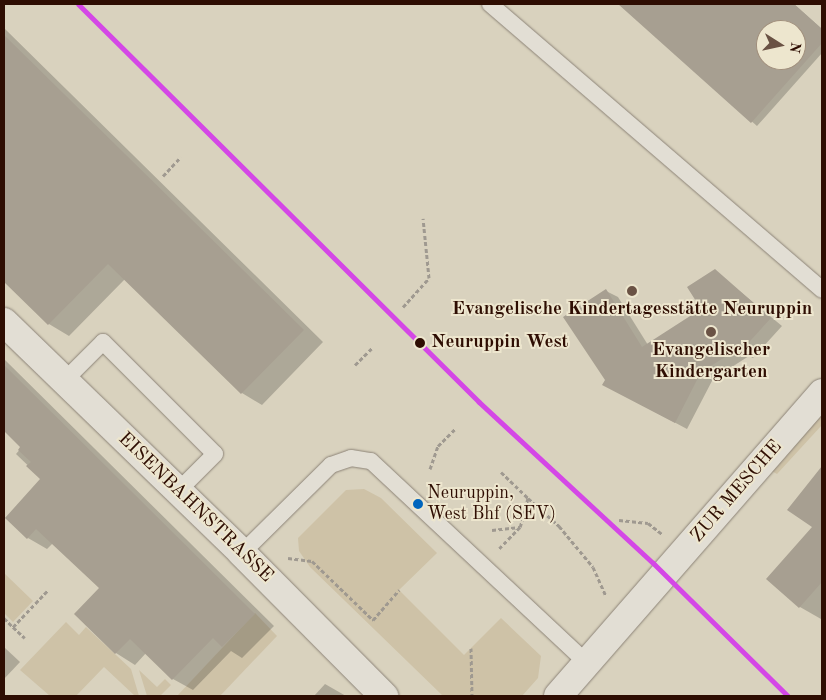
<!DOCTYPE html>
<html>
<head>
<meta charset="utf-8">
<style>
  body { margin:0 }
  #map { position:relative; width:826px; height:700px; overflow:hidden; background:#d9d2be; font-family:"Old Standard TT",serif }
  div>[style] { position:absolute }
  .green>* { inset:0; background:#cec2a7 }
  .shadow>* { inset:0; background:#0003 }
  .building>* { inset:0; background:#a79f91 }
  .path>* { height:3px; margin-top:-1.5px; transform-origin:0; background:repeating-linear-gradient(90deg,#9f9990 0 4px,transparent 0 6.5px) }
  .roads { filter:drop-shadow(0 0 1px #8c8377) drop-shadow(0 0 1px #8c8377) }
  .lane>* { height:16px; margin:-8px; padding:0 8px; transform-origin:8px; border-radius:8px; background:#e2ded4 }
  .street>* { height:28px; margin:-14px; padding:0 14px; transform-origin:14px; border-radius:14px; background:#e2ded4 }
  .rail-1>* { height:5px; margin:-2.5px; padding:0 2.5px; transform-origin:2.5px; border-radius:2.5px; background:#d447e6 }
  .dots>* { width:14px; height:14px; translate:-50% -50%; box-sizing:border-box; border:2px solid #ede6ce; border-radius:50% }
  span { translate:-50% -50%; white-space:nowrap; text-align:center; line-height:1.15; -webkit-text-stroke:4px #ede6ce; paint-order:stroke }
  .bus-label { font-size:18px; color:#2e0d02 }
  .left { translate:0 -50%; text-align:left }
  .poi-label { font-size:19px; color:#2e0d02; font-weight:700 }
  .stop-label { font-size:19px; color:#2e0d02; font-weight:700 }
  .street-label { font-size:19px; color:#2e0d02 }
  .frame { position:absolute; inset:0; border:5px solid #2e0d02; pointer-events:none }
  .north { position:absolute; left:756px; top:20px; width:50px; height:50px; box-sizing:border-box; background:#ede6ce; border:1px solid #a18f7c; border-radius:50%; rotate:100deg; font-size:14px; font-weight:700; line-height:20px; text-align:center; color:#2e0d02 }
  .north::after { content:''; display:block; margin:auto; width:18px; height:22px; background:#6a5244; clip-path:polygon(50% 0,100% 100%,50% 72%,0 100%) }
</style>
</head>
<body>
<div id="map">
  <div class="green">
    <i style="clip-path:polygon(822px 408px,822px 425px,777px 474px,770px 470px)"></i>
    <i style="clip-path:polygon(364px 489px,381px 498px,437px 553px,399px 590px,464px 655px,501px 618px,541px 656px,538px 678px,522px 696px,443px 696px,310px 567px,299px 551px,298px 538px,346px 490px)"></i>
    <i style="clip-path:polygon(4px 573px,33px 601px,13px 622px,4px 613px)"></i>
    <i style="clip-path:polygon(255px 613px,277px 636px,220px 696px,177px 696px)"></i>
    <i style="clip-path:polygon(66px 622px,79px 635px,86px 627px,131px 669px,139px 696px,135px 696px,104px 667px,76px 696px,50px 696px,20px 670px)"></i>
    <i style="clip-path:polygon(139px 670px,157px 687px,165px 679px,171px 685px,160px 696px,147px 696px)"></i>
  </div>
  <div class="shadow">
    <i style="clip-path:polygon(evenodd,619px 4px,794px 4px,822px 29px,822px 53px,757px 126px,619px 4px,766px 30px,796px 30px,796px 60px,766px 60px,766px 30px)"></i>
    <i style="clip-path:polygon(4px 28px,323px 342px,262px 405px,242px 393px,125px 279px,69px 336px,49px 324px,4px 280px)"></i>
    <i style="clip-path:polygon(715px 271px,782px 326px,753px 358px,749px 356px,713px 379px,687px 429px,616px 391px,606px 380px,606px 291px,618px 297px,648px 345px,703px 309px)"></i>
    <i style="clip-path:polygon(4px 359px,274px 626px,242px 658px,231px 651px,193px 690px,173px 679px,146px 653px,135px 665px,116px 653px,101px 588px,53px 543px,47px 549px,28px 538px,42px 479px,16px 454px,22px 447px,4px 429px)"></i>
    <i style="clip-path:polygon(822px 471px,822px 618px,821px 619px,800px 607px,768px 579px,814px 527px,815px 477px)"></i>
    <i style="clip-path:polygon(4px 647px,20px 662px,4px 679px)"></i>
    <i style="clip-path:polygon(325px 684px,346px 696px,314px 696px)"></i>
  </div>
  <div class="building">
    <i style="clip-path:polygon(evenodd,618px 4px,794px 4px,822px 29px,822px 43px,751px 123px,618px 4px,766px 30px,796px 30px,796px 60px,766px 60px,766px 30px)"></i>
    <i style="clip-path:polygon(4px 35px,304px 330px,241px 394px,108px 264px,48px 325px,4px 282px)"></i>
    <i style="clip-path:polygon(715px 269px,771px 318px,740px 352px,738px 349px,701px 372px,675px 423px,602px 385px,605px 380px,563px 317px,606px 289px,642px 347px,701px 309px,687px 287px)"></i>
    <i style="clip-path:polygon(4px 365px,255px 614px,222px 647px,213px 638px,172px 680px,130px 639px,115px 654px,74px 614px,99px 588px,36px 529px,27px 539px,5px 518px,40px 479px,26px 466px,31px 462px,18px 450px,20px 447px,4px 431px)"></i>
    <i style="clip-path:polygon(822px 466px,822px 582px,799px 608px,766px 579px,812px 527px,787px 510px)"></i>
  </div>
  <div class="path">
    <i style="left:163px;top:176px;width:26px;rotate:-47deg"></i>
    <i style="left:403px;top:307px;width:39px;rotate:-48deg"></i>
    <i style="left:429px;top:278px;width:60px;rotate:-95.7deg"></i>
    <i style="left:355px;top:365px;width:25px;rotate:-45deg"></i>
    <i style="left:430px;top:469px;width:24px;rotate:-71deg"></i>
    <i style="left:438px;top:446px;width:25px;rotate:-45deg"></i>
    <i style="left:501px;top:472px;width:37px;rotate:44deg"></i>
    <i style="left:528px;top:498px;width:30px;rotate:105deg"></i>
    <i style="left:528px;top:498px;width:42px;rotate:42.1deg"></i>
    <i style="left:559px;top:526px;width:53px;rotate:50.3deg"></i>
    <i style="left:593px;top:567px;width:32px;rotate:66deg"></i>
    <i style="left:619px;top:520px;width:29px;rotate:6deg"></i>
    <i style="left:648px;top:523px;width:18px;rotate:38deg"></i>
    <i style="left:492px;top:530px;width:28px;rotate:-6deg"></i>
    <i style="left:520px;top:527px;width:30px;rotate:134deg"></i>
    <i style="left:288px;top:558px;width:24px;rotate:7deg"></i>
    <i style="left:312px;top:561px;width:85px;rotate:44deg"></i>
    <i style="left:373px;top:620px;width:40px;rotate:-49deg"></i>
    <i style="left:4px;top:618px;width:13px;rotate:45deg"></i>
    <i style="left:13px;top:627px;width:50px;rotate:-46.6deg"></i>
    <i style="left:13px;top:627px;width:16px;rotate:43deg"></i>
    <i style="left:471px;top:648px;width:48px;rotate:88.8deg"></i>
  </div>
  <div class="roads">
    <div class="lane">
      <i style="left:490px;top:4px;width:438px;rotate:40.7deg"></i>
      <i style="left:64px;top:381px;width:55px;rotate:-45deg"></i>
      <i style="left:103px;top:342px;width:158px;rotate:45deg"></i>
      <i style="left:215px;top:454px;width:52px;rotate:135deg"></i>
      <i style="left:242px;top:553px;width:125px;rotate:-44.7deg"></i>
      <i style="left:331px;top:465px;width:21px;rotate:-19deg"></i>
      <i style="left:351px;top:458px;width:20px;rotate:9deg"></i>
      <i style="left:371px;top:461px;width:297px;rotate:43.1deg"></i>
    </div>
    <div class="street">
      <i style="left:4px;top:322px;width:332px;rotate:44.1deg"></i>
      <i style="left:242px;top:553px;width:202px;rotate:45.2deg"></i>
      <i style="left:558px;top:696px;width:402px;rotate:-48.9deg"></i>
    </div>
  </div>
  <div class="rail-1">
    <i style="left:78px;top:4px;width:565px;rotate:44.78deg"></i>
    <i style="left:479px;top:402px;width:237px;rotate:42.8deg"></i>
    <i style="left:653px;top:563px;width:190px;rotate:44.6deg"></i>
  </div>
  <div class="dots">
    <i style="left:632px;top:291px;background:#6a5244"></i>
    <i style="left:711px;top:332px;background:#6a5244"></i>
    <i style="left:420px;top:343px;background:#2e0d02"></i>
    <i style="left:418px;top:504px;background:#0065bd"></i>
  </div>
  <div class="bus-label">
    <span class="left" style="left:427px;top:504px">Neuruppin,<br>West Bhf (SEV)</span>
  </div>
  <div class="poi-label">
    <span style="left:632px;top:310px">Evangelische Kindertagesstätte Neuruppin</span>
    <span style="left:711px;top:362px">Evangelischer<br>Kindergarten</span>
  </div>
  <div class="stop-label">
    <span class="left" style="left:431px;top:343px">Neuruppin West</span>
  </div>
  <div class="street-label">
    <span style="left:737px;top:492px;rotate:-49deg">ZUR MESCHE</span>
    <span style="left:195px;top:508px;rotate:44deg">EISENBAHNSTRASSE</span>
  </div>
  <div class="frame"></div>
  <div class="north">N</div>
</div>
</body>
</html>
